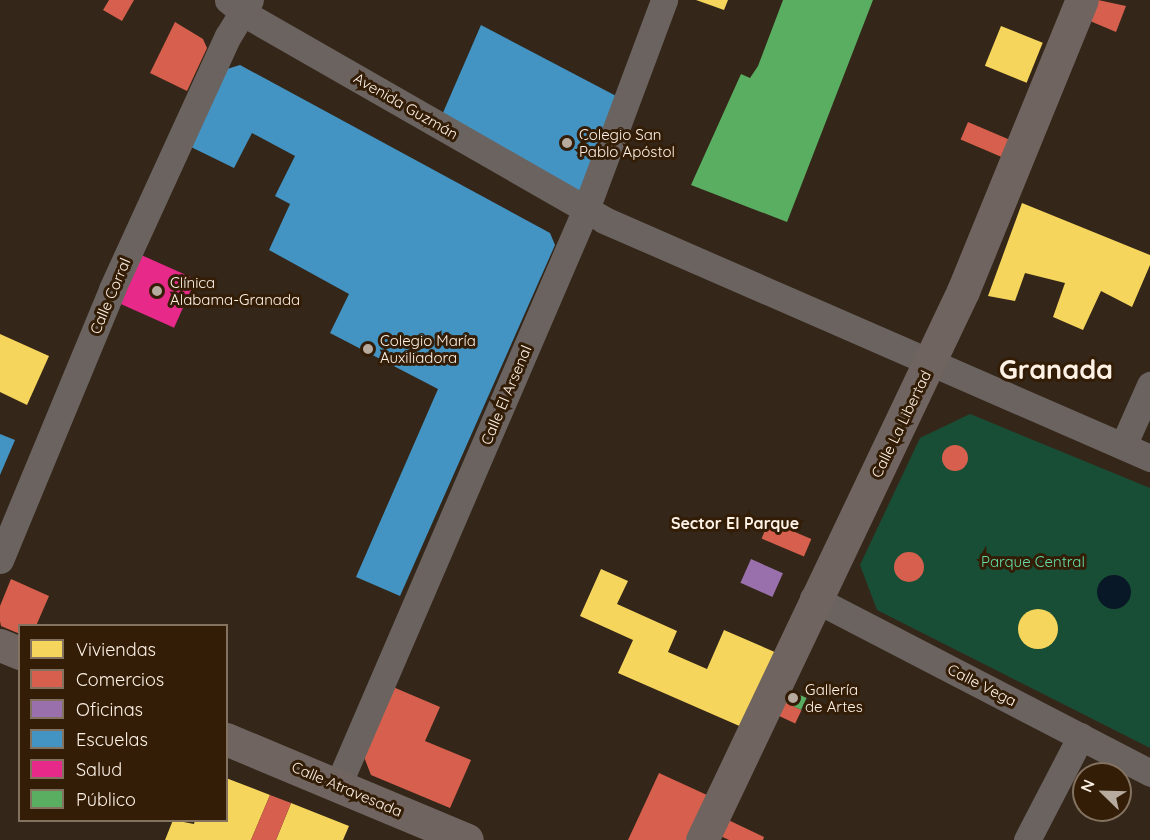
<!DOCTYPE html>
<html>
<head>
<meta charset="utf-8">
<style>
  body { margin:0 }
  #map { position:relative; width:1150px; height:840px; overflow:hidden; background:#34271a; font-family:Quicksand,sans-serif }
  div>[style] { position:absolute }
  .green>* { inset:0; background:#194e36 }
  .water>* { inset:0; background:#081826 }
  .round { border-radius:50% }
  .homes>* { inset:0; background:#f6d55c; transform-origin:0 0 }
  .shops>* { inset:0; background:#d6604d; transform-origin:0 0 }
  .offices>* { inset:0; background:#9970ab; transform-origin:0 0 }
  .schools>* { inset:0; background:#4393c3 }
  .health>* { inset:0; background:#e7298a; transform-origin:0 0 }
  .public>* { inset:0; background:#5aae61; transform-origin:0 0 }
  .street>* { height:27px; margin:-13.5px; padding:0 13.5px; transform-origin:13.5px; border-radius:13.5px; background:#6b635f }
  .secondary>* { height:33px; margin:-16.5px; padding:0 16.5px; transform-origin:16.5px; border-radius:16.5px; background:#6f645f }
  .dots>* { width:16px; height:16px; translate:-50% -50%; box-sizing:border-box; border:3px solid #331d06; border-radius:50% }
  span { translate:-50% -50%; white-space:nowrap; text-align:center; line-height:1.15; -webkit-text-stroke:6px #331d06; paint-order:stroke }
  .street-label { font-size:15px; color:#fef2e7 }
  .poi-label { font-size:15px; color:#fef2e7 }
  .left { translate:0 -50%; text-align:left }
  .park-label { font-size:15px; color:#64dfa8 }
  .neighbourhood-label { font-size:16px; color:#fef2e7; font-weight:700 }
  .town-label { font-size:27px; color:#fef2e7; font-weight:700 }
  .legend { position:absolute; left:18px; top:624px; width:210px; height:198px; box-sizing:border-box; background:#331d06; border:2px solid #847260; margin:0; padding:8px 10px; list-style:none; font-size:18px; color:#fef2e7 }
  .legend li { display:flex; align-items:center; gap:12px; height:30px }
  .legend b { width:30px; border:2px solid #847260 }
  .north { position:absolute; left:1072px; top:762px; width:60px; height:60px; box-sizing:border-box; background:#331d06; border:2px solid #847260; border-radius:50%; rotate:293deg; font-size:16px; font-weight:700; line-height:24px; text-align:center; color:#fef2e7 }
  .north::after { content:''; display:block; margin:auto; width:21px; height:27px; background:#b7ab9f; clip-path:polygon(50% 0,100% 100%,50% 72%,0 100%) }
</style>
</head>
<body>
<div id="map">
  <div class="green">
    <i style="clip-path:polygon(970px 414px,1150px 488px,1150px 748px,877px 610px,860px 565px,920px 438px)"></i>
  </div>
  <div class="water">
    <i class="round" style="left:1097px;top:575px;width:34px;height:34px"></i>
  </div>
  <div class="homes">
    <i style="clip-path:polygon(696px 0,728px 0,724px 10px)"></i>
    <i style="left:1001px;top:26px;width:45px;height:43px;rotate:22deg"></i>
    <i style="clip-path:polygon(1022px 203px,1150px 255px,1150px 265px,1132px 307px,1101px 291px,1083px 330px,1053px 317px,1065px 283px,1025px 273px,1015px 301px,988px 296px)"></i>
    <i style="clip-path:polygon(0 334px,49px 356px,27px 405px,0 392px)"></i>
    <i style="clip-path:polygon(601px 569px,628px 581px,617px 604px,677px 631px,668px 652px,707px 669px,724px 630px,777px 653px,744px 728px,618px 673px,633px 640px,580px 616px)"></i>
    <i class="round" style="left:1018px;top:609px;width:40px;height:40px"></i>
    <i style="clip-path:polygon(226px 778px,270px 795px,251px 840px,165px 840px,173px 820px,194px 824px,195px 820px,226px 820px)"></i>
    <i style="clip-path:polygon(291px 803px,349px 826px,343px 840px,276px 840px)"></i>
  </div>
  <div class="shops">
    <i style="clip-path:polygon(109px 0,134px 0,122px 21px,103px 10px)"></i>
    <i style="clip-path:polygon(1098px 0,1126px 6px,1116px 32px,1090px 21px)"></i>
    <i style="clip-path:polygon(175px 22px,203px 39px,207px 48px,187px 91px,150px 73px)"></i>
    <i style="left:968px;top:122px;width:44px;height:19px;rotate:23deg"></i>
    <i class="round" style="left:942px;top:445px;width:26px;height:26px"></i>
    <i style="left:769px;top:521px;width:46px;height:19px;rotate:23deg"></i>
    <i class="round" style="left:894px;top:552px;width:30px;height:30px"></i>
    <i style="clip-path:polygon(11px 579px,49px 596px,36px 626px,20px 626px,20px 634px,1px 626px,0 621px,0 606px)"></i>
    <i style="clip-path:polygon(393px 687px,440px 707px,425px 741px,471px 760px,450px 808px,371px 775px,364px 757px)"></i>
    <i style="left:778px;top:699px;width:26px;height:15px;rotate:25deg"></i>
    <i style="clip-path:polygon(659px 773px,707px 795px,687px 840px,628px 840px)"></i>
    <i style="clip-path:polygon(270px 795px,291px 803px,276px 840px,251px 840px)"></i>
    <i style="clip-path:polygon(722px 817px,764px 837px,763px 840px,729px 840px,714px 833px)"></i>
  </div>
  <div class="offices">
    <i style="left:751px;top:559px;width:35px;height:26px;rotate:24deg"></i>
  </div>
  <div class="schools">
    <i style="clip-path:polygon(481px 25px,620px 98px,578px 194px,442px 115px)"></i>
    <i style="clip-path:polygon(240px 65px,550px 233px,555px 245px,400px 596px,356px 577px,438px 389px,330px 333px,349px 294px,269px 250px,290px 204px,275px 196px,295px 156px,252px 133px,234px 168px,191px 147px,227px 69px)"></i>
    <i style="clip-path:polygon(0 434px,15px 440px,0 475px)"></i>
  </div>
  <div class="health">
    <i style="left:139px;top:254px;width:62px;height:53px;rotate:24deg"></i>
  </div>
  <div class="public">
    <i style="clip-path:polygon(783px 0,873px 0,787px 222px,691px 185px,741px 74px,750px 78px,758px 66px)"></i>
    <i style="left:783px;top:687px;width:26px;height:13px;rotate:25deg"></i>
  </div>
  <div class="street">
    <i style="left:228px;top:0;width:22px;rotate:39deg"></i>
    <i style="left:245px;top:14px;width:414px;rotate:29.8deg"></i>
    <i style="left:604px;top:220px;width:596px;rotate:23.55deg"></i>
    <i style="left:1123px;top:446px;width:67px;rotate:-66.1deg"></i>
    <i style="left:0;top:560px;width:293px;rotate:-67.5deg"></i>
    <i style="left:112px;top:289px;width:278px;rotate:-65.4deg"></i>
    <i style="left:228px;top:36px;width:42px;rotate:-58.6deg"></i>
    <i style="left:813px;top:598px;width:380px;rotate:27.4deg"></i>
    <i style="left:338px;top:785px;width:627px;rotate:-66.71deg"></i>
    <i style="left:586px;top:209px;width:223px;rotate:-69.5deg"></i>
    <i style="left:1027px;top:840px;width:117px;rotate:-62.6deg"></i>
  </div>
  <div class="secondary">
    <i style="left:0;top:645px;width:22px;rotate:22deg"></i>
    <i style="left:226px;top:739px;width:261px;rotate:22.7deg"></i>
    <i style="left:702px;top:840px;width:608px;rotate:-64.57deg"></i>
    <i style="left:963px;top:291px;width:314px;rotate:-67.8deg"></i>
  </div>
  <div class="dots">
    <i style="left:567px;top:143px;background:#b7ab9f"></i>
    <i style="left:157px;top:291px;background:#b7ab9f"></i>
    <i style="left:368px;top:349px;background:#b7ab9f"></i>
    <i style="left:793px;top:698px;background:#b7ab9f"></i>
  </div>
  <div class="street-label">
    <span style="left:406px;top:106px;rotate:30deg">Avenida Guzmán</span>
    <span style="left:110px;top:296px;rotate:-67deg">Calle Corral</span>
    <span style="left:506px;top:395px;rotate:-67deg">Calle El Arsenal</span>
    <span style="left:901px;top:424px;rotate:-64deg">Calle La Libertad</span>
    <span style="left:982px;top:685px;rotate:27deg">Calle Vega</span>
    <span style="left:347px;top:789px;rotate:23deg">Calle Atravesada</span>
  </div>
  <div class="poi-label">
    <span class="left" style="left:579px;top:143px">Colegio San<br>Pablo Apóstol</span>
    <span class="left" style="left:170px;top:291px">Clínica<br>Alabama-Granada</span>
    <span class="left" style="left:380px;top:349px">Colegio María<br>Auxiliadora</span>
    <span class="left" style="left:805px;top:698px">Gallería<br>de Artes</span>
  </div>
  <div class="park-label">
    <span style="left:1033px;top:562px">Parque Central</span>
  </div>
  <div class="neighbourhood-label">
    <span style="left:735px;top:523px">Sector El Parque</span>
  </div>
  <div class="town-label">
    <span style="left:1056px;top:370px">Granada</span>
  </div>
  <ul class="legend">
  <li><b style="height:16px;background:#f6d55c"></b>Viviendas</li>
  <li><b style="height:16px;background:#d6604d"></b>Comercios</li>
  <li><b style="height:16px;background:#9970ab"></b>Oficinas</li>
  <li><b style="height:16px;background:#4393c3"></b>Escuelas</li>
  <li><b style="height:16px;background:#e7298a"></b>Salud</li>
  <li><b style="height:16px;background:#5aae61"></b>Público</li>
  </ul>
  <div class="north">N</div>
</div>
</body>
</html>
